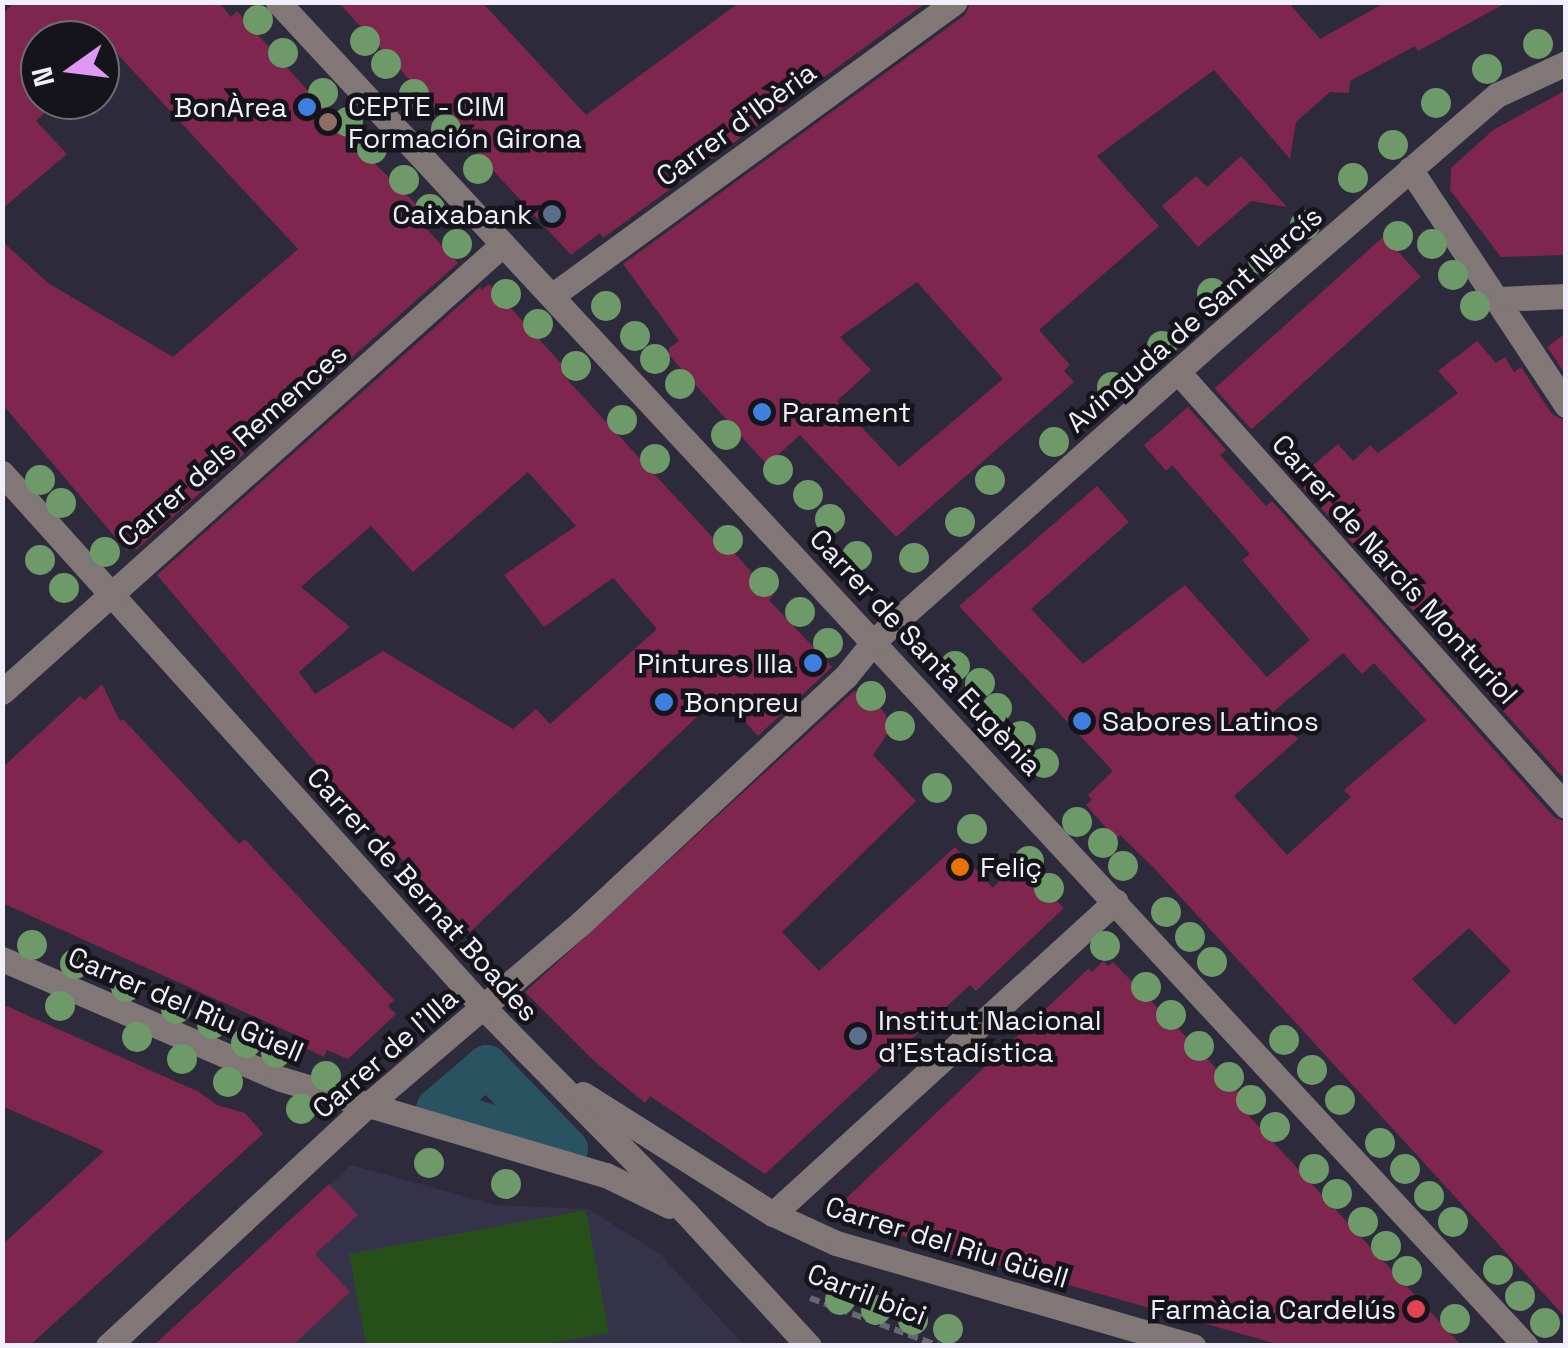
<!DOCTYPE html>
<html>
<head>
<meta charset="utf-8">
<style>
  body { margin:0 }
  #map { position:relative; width:1568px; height:1348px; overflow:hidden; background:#2c2a3b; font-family:"Space Grotesk",sans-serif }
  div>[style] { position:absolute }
  .built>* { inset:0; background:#353349 }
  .green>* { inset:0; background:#264f1a }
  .canal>* { height:42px; margin:-21px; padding:0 21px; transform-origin:21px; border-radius:21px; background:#295360 }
  .building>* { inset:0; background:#7f264f; transform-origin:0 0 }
  .path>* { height:6px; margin-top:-3px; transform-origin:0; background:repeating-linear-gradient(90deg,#696776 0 10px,transparent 0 15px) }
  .minor>* { height:25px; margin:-12.5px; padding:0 12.5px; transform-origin:12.5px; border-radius:12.5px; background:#817776 }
  .trees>* { width:30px; height:30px; margin:-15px; border-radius:50%; background:#6d9a68 }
  .dots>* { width:28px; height:28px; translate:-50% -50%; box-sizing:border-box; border:5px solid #15141b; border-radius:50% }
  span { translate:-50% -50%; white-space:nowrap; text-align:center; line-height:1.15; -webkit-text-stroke:9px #15141b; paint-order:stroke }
  .poi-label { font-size:28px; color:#f0effa }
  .left { translate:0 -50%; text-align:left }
  .right { translate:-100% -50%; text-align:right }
  .street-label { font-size:28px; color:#f0effa }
  .frame { position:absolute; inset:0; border:5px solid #f0effa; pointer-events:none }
  .north { position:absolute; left:20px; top:20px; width:100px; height:100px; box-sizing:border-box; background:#15141b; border:2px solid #6d6c74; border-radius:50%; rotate:256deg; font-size:28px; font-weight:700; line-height:40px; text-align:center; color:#f0effa }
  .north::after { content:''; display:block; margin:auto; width:35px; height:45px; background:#dd99f3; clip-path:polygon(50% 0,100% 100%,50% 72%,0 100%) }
</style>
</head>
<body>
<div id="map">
  <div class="built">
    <i style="clip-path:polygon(351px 1165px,495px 1205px,588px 1209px,660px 1254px,744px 1345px,153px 1346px)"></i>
  </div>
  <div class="green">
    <i style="clip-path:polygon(586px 1210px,609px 1333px,539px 1345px,366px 1345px,349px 1254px)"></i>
  </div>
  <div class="canal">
    <i style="left:487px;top:1066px;width:115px;rotate:46.1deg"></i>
    <i style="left:567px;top:1149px;width:136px;rotate:-162.9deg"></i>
    <i style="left:437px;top:1109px;width:66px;rotate:-40.7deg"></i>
  </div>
  <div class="building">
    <i style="clip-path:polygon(15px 2px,219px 2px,231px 17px,237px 11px,356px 145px,419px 207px,412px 213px,458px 263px,136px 550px,133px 546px,127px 551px,2px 404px,2px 241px,48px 283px,173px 357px,298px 249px,111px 47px,100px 58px,100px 40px,40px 40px,40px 100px,57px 100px,36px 121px,67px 154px,2px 209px,2px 14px)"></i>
    <i style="clip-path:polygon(338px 2px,482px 2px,586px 115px,740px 2px,927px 2px,603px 238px,600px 233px,571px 255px)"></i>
    <i style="clip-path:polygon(evenodd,971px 2px,1288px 2px,1320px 39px,1386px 2px,1508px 2px,1418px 51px,1415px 46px,1350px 81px,1349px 93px,1330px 92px,1296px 122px,1290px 159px,1214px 70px,1097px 156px,1159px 226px,1039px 330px,1070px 365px,1064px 371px,1074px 382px,896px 537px,800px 435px,767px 465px,669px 355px,669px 348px,679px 341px,623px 264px,965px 15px,971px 2px,917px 282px,1003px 379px,899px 467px,837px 401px,871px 370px,840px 337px,917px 282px)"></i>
    <i style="clip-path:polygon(1566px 90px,1566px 255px,1501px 257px,1450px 190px,1451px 168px,1493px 130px)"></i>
    <i style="clip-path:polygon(1241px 156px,1287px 207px,1251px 201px,1198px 247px,1162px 206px,1196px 176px,1207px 187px)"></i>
    <i style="left:1384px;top:236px;width:55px;height:228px;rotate:48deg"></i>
    <i style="clip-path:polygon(evenodd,489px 284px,568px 371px,563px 375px,716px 541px,720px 537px,773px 596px,769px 600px,832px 667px,758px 736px,720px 695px,470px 932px,354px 808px,157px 575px,480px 287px,482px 290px,489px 284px,528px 472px,576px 526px,504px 575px,544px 627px,613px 578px,657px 629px,550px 724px,536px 709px,513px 729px,383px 651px,315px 694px,299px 672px,350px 627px,301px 587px,371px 526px,413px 572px,528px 472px)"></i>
    <i style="clip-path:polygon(1566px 333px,1566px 375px,1547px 347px)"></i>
    <i style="clip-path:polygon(1477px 341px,1496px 363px,1505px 357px,1514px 372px,1521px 367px,1552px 414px,1566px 421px,1566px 781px,1296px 480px,1338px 444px,1353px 461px,1370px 445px,1378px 453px,1458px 393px,1438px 371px)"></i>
    <i style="clip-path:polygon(evenodd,1188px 407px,1226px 450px,1220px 455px,1266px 506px,1272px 501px,1554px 817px,1566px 822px,1566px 1318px,1153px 867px,1120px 835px,1116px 839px,1086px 805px,1092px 800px,1088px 795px,1113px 771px,959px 606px,1097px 486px,1129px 522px,1031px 609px,1083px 664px,1185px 585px,1267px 677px,1310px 640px,1242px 560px,1250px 554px,1172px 465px,1166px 471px,1144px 445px,1188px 407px,1343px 653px,1362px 674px,1374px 663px,1426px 720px,1344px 790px,1351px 797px,1287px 855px,1234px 796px,1298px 739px,1273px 712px,1343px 653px,1188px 407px,1469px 928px,1511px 971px,1455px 1025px,1412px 979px,1469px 928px)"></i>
    <i style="clip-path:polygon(102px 684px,120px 721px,123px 719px,239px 844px,245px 839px,394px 1000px,388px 1006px,396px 1014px,348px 1059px,327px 1050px,324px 1057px,295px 1043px,298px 1036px,2px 903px,2px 768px,80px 696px,85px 700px)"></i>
    <i style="clip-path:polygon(854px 691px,874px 700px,886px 715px,888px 733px,873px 755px,916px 801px,782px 932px,819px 971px,955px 847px,993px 888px,1011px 867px,1015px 871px,1019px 867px,1064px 908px,976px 991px,970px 985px,765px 1174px,650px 1096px,645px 1103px,592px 1059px,525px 992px)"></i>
    <i style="clip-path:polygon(1103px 961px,1108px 966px,1113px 962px,1195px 1046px,1255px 1110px,1249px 1116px,1462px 1346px,1284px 1346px,990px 1263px,987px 1269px,835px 1209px,1089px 968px,1092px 972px)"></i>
    <i style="clip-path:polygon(2px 1004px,199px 1092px,217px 1105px,245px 1113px,263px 1134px,29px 1346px,2px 1346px,2px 1245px,104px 1151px,2px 1106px)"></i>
    <i style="clip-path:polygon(329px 1184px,358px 1215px,315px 1254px,350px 1292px,292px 1346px,153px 1346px)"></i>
  </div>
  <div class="path">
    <i style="left:810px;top:1298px;width:138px;rotate:20.4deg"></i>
  </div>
  <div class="minor">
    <i style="left:278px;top:2px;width:1834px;rotate:47.12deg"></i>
    <i style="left:1410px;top:169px;width:283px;rotate:56.5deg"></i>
    <i style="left:553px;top:295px;width:497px;rotate:-36.1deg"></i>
    <i style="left:1498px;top:299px;width:68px;rotate:-2.5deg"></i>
    <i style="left:1178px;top:372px;width:582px;rotate:48.2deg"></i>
    <i style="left:2px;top:473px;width:719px;rotate:47.99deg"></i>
    <i style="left:483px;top:1007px;width:291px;rotate:45.4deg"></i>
    <i style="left:687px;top:1214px;width:180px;rotate:47.3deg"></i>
    <i style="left:2px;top:692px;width:672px;rotate:-41.8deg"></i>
    <i style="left:2px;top:959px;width:304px;rotate:23.3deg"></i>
    <i style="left:281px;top:1079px;width:339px;rotate:16.5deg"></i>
    <i style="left:606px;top:1175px;width:70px;rotate:26.2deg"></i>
    <i style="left:583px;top:1094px;width:225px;rotate:32.3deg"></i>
    <i style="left:773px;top:1214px;width:69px;rotate:24.7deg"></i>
    <i style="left:836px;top:1243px;width:372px;rotate:16.1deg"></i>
    <i style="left:773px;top:1214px;width:464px;rotate:-42.4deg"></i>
    <i style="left:108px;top:1346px;width:347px;rotate:-42.9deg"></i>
    <i style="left:362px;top:1110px;width:288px;rotate:-40.5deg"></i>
    <i style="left:581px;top:923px;width:362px;rotate:-43deg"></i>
    <i style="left:846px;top:676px;width:46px;rotate:-51.1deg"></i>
    <i style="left:875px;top:640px;width:453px;rotate:-41.6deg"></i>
    <i style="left:1214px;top:339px;width:374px;rotate:-40.8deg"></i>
    <i style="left:1497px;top:95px;width:76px;rotate:-24.9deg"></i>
  </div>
  <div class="trees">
    <i style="left:258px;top:20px"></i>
    <i style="left:365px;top:41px"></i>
    <i style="left:1538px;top:44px"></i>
    <i style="left:283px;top:53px"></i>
    <i style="left:386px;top:64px"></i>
    <i style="left:1487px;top:69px"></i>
    <i style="left:323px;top:93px"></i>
    <i style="left:414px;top:94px"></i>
    <i style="left:1436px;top:103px"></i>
    <i style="left:348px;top:122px"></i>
    <i style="left:446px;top:129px"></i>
    <i style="left:1393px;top:145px"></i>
    <i style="left:372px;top:149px"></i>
    <i style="left:478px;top:169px"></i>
    <i style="left:1353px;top:178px"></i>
    <i style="left:404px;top:180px"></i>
    <i style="left:430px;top:209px"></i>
    <i style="left:1305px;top:225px"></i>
    <i style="left:1398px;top:236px"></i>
    <i style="left:457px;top:244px"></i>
    <i style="left:1432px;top:244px"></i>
    <i style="left:1263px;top:260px"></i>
    <i style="left:1453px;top:275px"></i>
    <i style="left:1212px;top:293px"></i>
    <i style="left:506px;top:294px"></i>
    <i style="left:606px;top:306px"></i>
    <i style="left:1475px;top:306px"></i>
    <i style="left:538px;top:324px"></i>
    <i style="left:635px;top:336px"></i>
    <i style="left:1162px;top:346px"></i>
    <i style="left:655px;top:359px"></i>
    <i style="left:576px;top:366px"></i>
    <i style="left:680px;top:384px"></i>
    <i style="left:1112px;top:387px"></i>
    <i style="left:622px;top:420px"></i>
    <i style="left:726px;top:435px"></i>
    <i style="left:1054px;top:442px"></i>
    <i style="left:655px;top:459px"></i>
    <i style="left:778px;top:470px"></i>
    <i style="left:40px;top:480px"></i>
    <i style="left:990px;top:480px"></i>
    <i style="left:808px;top:495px"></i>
    <i style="left:61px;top:503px"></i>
    <i style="left:830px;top:519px"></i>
    <i style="left:960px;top:522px"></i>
    <i style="left:728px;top:540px"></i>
    <i style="left:105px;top:552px"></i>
    <i style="left:857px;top:556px"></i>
    <i style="left:914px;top:558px"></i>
    <i style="left:40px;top:560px"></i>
    <i style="left:764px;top:582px"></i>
    <i style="left:64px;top:588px"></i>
    <i style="left:800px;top:612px"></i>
    <i style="left:828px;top:643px"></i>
    <i style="left:955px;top:666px"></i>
    <i style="left:980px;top:683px"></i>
    <i style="left:871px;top:696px"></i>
    <i style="left:997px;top:708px"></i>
    <i style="left:900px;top:726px"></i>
    <i style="left:1021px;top:736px"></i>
    <i style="left:1044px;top:763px"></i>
    <i style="left:937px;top:788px"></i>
    <i style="left:1077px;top:822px"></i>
    <i style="left:972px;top:829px"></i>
    <i style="left:1103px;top:843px"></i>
    <i style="left:1029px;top:861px"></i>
    <i style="left:1123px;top:866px"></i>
    <i style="left:1049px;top:888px"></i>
    <i style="left:1166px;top:912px"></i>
    <i style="left:1190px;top:937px"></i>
    <i style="left:32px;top:945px"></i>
    <i style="left:1105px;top:946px"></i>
    <i style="left:1212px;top:962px"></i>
    <i style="left:75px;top:964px"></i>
    <i style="left:126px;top:987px"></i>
    <i style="left:1146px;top:987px"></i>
    <i style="left:60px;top:1006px"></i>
    <i style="left:176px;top:1009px"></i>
    <i style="left:1171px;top:1015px"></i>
    <i style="left:212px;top:1024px"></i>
    <i style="left:137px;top:1037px"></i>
    <i style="left:1284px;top:1040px"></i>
    <i style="left:246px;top:1043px"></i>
    <i style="left:1199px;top:1046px"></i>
    <i style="left:276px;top:1053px"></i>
    <i style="left:182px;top:1059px"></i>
    <i style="left:1312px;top:1070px"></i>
    <i style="left:326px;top:1076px"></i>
    <i style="left:1229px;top:1077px"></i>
    <i style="left:228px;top:1082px"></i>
    <i style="left:1251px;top:1100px"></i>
    <i style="left:1340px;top:1100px"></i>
    <i style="left:301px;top:1109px"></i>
    <i style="left:1275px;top:1127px"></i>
    <i style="left:1380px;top:1143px"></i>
    <i style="left:429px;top:1163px"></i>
    <i style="left:1314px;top:1169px"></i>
    <i style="left:1405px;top:1169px"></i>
    <i style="left:506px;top:1184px"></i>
    <i style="left:1337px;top:1194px"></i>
    <i style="left:1429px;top:1196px"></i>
    <i style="left:1363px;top:1222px"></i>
    <i style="left:1453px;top:1222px"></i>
    <i style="left:1386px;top:1246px"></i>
    <i style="left:1498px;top:1270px"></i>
    <i style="left:1407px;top:1271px"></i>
    <i style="left:1520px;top:1296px"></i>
    <i style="left:840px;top:1300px"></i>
    <i style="left:876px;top:1310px"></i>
    <i style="left:1455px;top:1319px"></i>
    <i style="left:913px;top:1320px"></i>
    <i style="left:1545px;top:1323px"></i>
    <i style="left:948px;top:1329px"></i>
  </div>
  <div class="dots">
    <i style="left:307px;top:107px;background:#3f7fe0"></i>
    <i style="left:328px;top:122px;background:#8d6e63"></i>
    <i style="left:552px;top:214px;background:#5c6f8a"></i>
    <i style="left:762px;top:412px;background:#3f7fe0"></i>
    <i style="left:813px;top:663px;background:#3f7fe0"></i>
    <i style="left:664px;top:702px;background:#3f7fe0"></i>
    <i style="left:1082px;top:721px;background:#3f7fe0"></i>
    <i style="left:960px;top:867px;background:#e8710a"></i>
    <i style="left:858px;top:1036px;background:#5c6f8a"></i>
    <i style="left:1416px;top:1309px;background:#e0444e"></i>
  </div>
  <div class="poi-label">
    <span class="left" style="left:348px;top:122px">CEPTE - CIM<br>Formación Girona</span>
    <span class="right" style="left:287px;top:107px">BonÀrea</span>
    <span class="right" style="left:532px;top:214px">Caixabank</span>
    <span class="left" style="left:782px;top:412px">Parament</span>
    <span class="right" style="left:793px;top:663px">Pintures Illa</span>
    <span class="left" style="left:684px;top:702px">Bonpreu</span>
    <span class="left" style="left:1102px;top:721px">Sabores Latinos</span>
    <span class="left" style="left:980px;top:867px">Feliç</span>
    <span class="left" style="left:878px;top:1036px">Institut Nacional<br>d'Estadística</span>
    <span class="right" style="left:1396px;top:1309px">Farmàcia Cardelús</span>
  </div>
  <div class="street-label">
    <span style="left:736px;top:124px;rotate:-36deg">Carrer d'Ibèria</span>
    <span style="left:1194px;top:319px;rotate:-41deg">Avinguda de Sant Narcís</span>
    <span style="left:232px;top:445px;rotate:-41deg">Carrer dels Remences</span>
    <span style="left:1395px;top:569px;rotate:48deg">Carrer de Narcís Monturiol</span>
    <span style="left:926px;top:652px;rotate:47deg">Carrer de Santa Eugènia</span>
    <span style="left:423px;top:894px;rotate:48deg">Carrer de Bernat Boades</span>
    <span style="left:186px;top:1004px;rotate:23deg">Carrer del Riu Güell</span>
    <span style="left:385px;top:1053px;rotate:-41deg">Carrer de l'Illa</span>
    <span style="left:947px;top:1242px;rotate:17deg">Carrer del Riu Güell</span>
    <span style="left:867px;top:1294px;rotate:21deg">Carril bici</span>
  </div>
  <div class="frame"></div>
  <div class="north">N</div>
</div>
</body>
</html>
